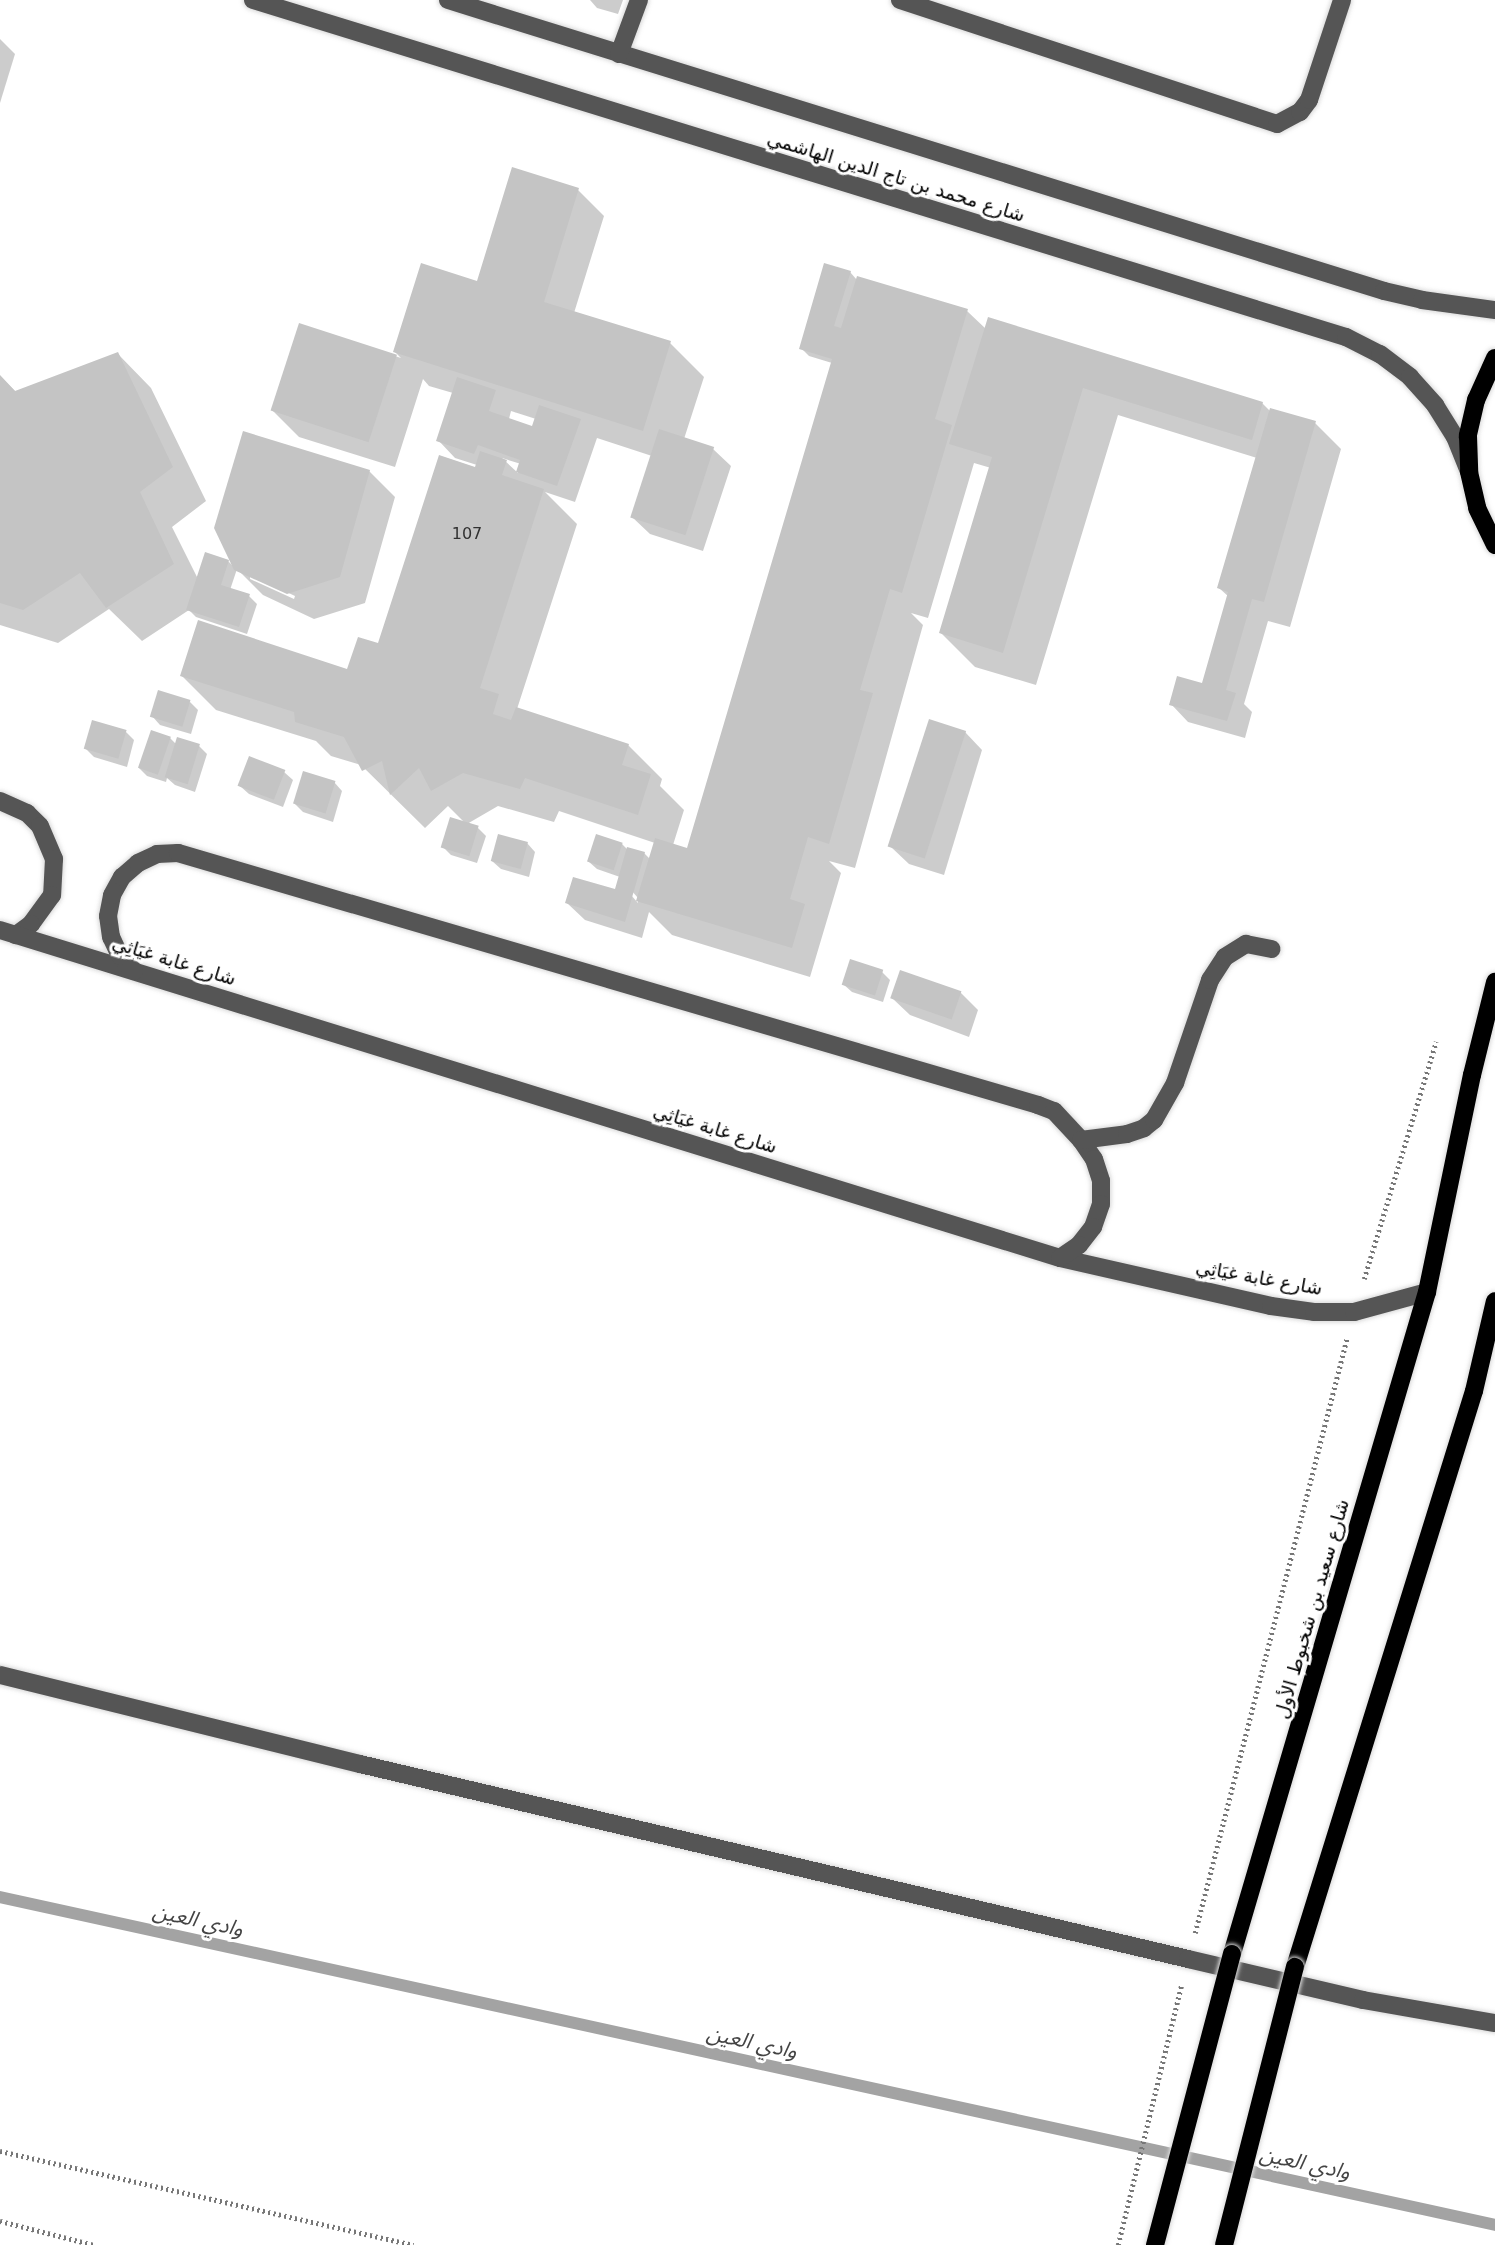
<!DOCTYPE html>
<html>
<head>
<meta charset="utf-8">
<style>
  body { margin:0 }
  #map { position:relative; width:1495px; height:2245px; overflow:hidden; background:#fff; font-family:"DejaVu Sans","Noto Sans Arabic",sans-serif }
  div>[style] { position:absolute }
  .shadow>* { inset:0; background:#0003 }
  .stream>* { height:12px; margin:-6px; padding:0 6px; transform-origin:6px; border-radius:6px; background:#a3a3a3 }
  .building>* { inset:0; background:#c4c4c4; transform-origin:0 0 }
  .path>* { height:4.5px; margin-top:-2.25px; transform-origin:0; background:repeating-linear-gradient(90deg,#777 0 2px,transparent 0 5.5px) }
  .roads { filter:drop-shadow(0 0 2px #dbdbdb) drop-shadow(0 0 2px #dbdbdb) }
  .minor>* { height:18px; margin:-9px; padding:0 9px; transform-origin:9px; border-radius:9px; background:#555 }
  .major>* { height:18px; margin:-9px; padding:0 9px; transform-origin:9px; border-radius:9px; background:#000 }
  .bridges { filter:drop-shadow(0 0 2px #dbdbdb) drop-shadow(0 0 2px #dbdbdb) }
  .major-bridge>* { height:18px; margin:-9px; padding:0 9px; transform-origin:9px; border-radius:9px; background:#000 }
  span { translate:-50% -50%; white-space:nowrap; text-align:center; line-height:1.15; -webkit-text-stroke:6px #fff; paint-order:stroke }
  .number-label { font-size:16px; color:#313131 }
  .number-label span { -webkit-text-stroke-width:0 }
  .street-label { font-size:19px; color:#000 }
  .water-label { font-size:21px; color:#444; font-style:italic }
</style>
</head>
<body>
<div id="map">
  <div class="shadow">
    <i style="clip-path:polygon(590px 0,623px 0,618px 14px,597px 8px)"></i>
    <i style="clip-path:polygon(0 39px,15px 54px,0 103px)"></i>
    <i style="clip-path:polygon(evenodd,578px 190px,604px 216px,574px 313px,670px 343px,704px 377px,684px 439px,713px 449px,731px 466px,703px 551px,650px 534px,632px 517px,652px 456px,597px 438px,575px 502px,545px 492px,577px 524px,517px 709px,628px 745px,662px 779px,660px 786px,684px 810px,673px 845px,688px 850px,832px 363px,809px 356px,801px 348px,850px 272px,857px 280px,967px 311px,986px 329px,1262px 403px,1270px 411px,1315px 423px,1341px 449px,1290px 627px,1268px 621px,1244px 704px,1252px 712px,1245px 738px,1188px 722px,1171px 704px,1204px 685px,1229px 597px,1219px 588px,1257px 458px,1118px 415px,1036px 685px,975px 667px,941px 633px,991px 468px,974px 463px,928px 618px,911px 613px,923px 625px,855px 868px,829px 861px,841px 873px,810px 977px,672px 935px,649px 912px,642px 938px,585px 920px,567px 903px,621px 893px,620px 877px,597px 869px,588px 861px,622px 844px,628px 850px,644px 853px,650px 859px,655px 843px,559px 811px,554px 822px,498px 806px,467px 824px,478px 828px,486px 836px,477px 863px,451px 855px,442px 846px,466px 824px,448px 806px,425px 828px,361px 765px,331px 756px,316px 741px,216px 710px,182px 676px,348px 671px,379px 646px,477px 465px,455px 458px,438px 440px,453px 393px,429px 386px,423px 379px,395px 467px,299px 437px,273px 411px,300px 325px,401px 358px,395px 352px,478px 283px,578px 190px,511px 411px,536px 419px,533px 428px,509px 419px,511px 411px,578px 190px,502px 458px,521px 464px,518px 473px,502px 458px,578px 190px,631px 890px,638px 898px,638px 903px,631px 895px,631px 890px)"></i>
    <i style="clip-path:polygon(evenodd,118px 354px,151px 388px,206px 501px,172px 527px,198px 579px,228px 561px,234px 567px,369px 471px,395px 497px,365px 603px,314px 619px,263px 595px,237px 569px,230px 590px,249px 596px,257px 604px,247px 634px,196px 617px,189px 610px,142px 641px,109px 609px,58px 643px,0 625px,0 376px,17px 393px,118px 354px,250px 575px,295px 596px,294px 599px,250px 579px,250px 575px)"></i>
    <i style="clip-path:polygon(190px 702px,198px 710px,191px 734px,160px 725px,152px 716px)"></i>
    <i style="clip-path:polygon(126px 732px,134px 740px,127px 767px,94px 757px,86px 749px)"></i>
    <i style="clip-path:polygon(965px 732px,982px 750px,944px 875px,909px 864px,891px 847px)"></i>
    <i style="clip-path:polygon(170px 738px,177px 745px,199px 746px,207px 754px,195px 792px,175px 785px,167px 778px,166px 782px,147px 776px,139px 768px)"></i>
    <i style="clip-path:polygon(284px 772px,293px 780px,283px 807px,249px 794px,240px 786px)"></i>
    <i style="clip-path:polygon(334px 782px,342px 791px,333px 822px,303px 812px,295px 804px)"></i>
    <i style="clip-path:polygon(527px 843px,535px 852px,529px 877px,501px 869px,492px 861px)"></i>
    <i style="clip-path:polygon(882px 972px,890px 980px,883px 1002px,852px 992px,843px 984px)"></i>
    <i style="clip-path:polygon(961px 993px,978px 1010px,969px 1037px,910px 1015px,892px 998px)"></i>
  </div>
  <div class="stream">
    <i style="left:0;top:1897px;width:1531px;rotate:12.37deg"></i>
  </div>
  <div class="building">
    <i style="clip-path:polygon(512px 167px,579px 188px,544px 302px,671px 341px,643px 431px,393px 352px,421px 263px,477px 281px)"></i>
    <i style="clip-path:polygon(824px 263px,851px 271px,834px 326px,841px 328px,857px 276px,968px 309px,935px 419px,952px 425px,902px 593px,890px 589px,860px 690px,873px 693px,829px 844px,808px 837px,790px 899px,805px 904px,792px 948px,636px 901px,655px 838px,687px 848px,832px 359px,799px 349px)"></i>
    <i style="clip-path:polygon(988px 317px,1263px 402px,1252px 440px,1083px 388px,1003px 653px,939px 633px,992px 457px,949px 444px)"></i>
    <i style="left:299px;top:323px;width:103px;height:92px;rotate:18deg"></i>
    <i style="clip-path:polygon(118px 352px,173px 467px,140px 492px,174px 564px,106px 608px,80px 573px,23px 610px,0 603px,0 375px,15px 391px)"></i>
    <i style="clip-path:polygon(457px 377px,496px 390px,489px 411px,532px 426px,539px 405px,581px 419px,557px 486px,516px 472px,520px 460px,478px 445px,474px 454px,436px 441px)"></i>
    <i style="clip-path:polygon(1270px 408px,1316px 421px,1264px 602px,1252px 599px,1226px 690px,1236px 693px,1227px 721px,1169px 705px,1177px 676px,1202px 683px,1228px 592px,1217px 588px)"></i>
    <i style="left:659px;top:429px;width:58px;height:93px;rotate:18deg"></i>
    <i style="clip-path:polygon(243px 431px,370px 470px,340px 577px,287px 594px,234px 570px,214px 528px)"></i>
    <i style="clip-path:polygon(480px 451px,507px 460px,502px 475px,544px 489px,480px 688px,499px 694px,493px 714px,511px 720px,516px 707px,629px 744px,622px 765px,651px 774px,638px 815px,525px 778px,520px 789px,463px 773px,431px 791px,419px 768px,390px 795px,382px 761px,362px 771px,344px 737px,295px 722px,294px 712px,180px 676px,198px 620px,347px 669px,358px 637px,378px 643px,439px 455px,475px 467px)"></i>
    <i style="clip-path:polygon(205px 552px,229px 560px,221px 585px,250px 594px,239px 627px,186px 610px)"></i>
    <i style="left:158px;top:690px;width:34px;height:28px;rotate:17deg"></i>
    <i style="left:929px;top:719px;width:39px;height:134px;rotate:18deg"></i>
    <i style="left:92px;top:720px;width:36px;height:30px;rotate:16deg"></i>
    <i style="left:151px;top:730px;width:21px;height:40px;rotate:19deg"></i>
    <i style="left:177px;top:737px;width:24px;height:42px;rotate:17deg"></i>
    <i style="left:249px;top:756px;width:39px;height:32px;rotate:21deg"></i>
    <i style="left:303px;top:771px;width:34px;height:34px;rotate:17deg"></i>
    <i style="left:450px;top:817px;width:30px;height:32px;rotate:17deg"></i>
    <i style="left:498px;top:834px;width:31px;height:28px;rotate:15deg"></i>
    <i style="left:596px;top:834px;width:28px;height:29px;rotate:18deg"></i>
    <i style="clip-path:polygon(627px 847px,645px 852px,625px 922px,565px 903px,573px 877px,615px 889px)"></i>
    <i style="left:850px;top:959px;width:35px;height:27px;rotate:18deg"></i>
    <i style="left:900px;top:970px;width:65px;height:30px;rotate:19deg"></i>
  </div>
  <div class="path">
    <i style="left:1364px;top:1279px;width:248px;rotate:-73.1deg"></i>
    <i style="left:1195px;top:1933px;width:614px;rotate:-75.67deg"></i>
    <i style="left:0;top:2151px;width:424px;rotate:12.8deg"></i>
    <i style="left:0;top:2221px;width:97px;rotate:14.3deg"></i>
    <i style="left:1118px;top:2245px;width:267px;rotate:-76.3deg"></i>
  </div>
  <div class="roads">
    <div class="minor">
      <i style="left:253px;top:0;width:1144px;rotate:17.14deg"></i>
      <i style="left:1346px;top:337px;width:38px;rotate:27deg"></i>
      <i style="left:1380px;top:354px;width:38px;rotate:37deg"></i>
      <i style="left:1410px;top:377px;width:38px;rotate:48deg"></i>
      <i style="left:1435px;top:405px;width:38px;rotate:58deg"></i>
      <i style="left:1455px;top:437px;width:35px;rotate:68deg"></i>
      <i style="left:448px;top:0;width:980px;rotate:17.27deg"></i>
      <i style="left:1384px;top:291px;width:39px;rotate:13deg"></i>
      <i style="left:1422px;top:300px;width:74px;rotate:7.8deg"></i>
      <i style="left:900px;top:0;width:397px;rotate:18.2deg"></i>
      <i style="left:1277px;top:124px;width:26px;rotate:-28deg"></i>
      <i style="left:1300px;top:112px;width:15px;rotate:-53deg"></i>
      <i style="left:1309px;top:100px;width:105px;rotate:-71.7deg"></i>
      <i style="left:619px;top:54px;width:58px;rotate:-69.7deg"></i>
      <i style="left:0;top:801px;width:30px;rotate:24deg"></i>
      <i style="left:27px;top:813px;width:18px;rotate:45deg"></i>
      <i style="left:40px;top:826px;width:36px;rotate:67deg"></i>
      <i style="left:54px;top:859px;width:36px;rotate:93deg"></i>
      <i style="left:52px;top:895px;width:36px;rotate:126deg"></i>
      <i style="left:31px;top:924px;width:19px;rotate:144deg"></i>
      <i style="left:0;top:930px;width:1110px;rotate:17.19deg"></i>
      <i style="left:1060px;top:1258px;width:216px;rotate:12.8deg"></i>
      <i style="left:1271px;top:1306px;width:43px;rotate:7.9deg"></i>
      <i style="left:1314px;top:1312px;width:40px"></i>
      <i style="left:1354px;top:1312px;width:76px;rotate:-15.3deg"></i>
      <i style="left:134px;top:971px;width:21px;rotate:-133deg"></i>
      <i style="left:120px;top:956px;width:21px;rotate:-115deg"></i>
      <i style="left:111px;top:937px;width:21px;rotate:-98deg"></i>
      <i style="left:108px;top:916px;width:21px;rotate:-79deg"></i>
      <i style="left:112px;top:895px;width:21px;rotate:-61deg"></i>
      <i style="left:122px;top:877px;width:21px;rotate:-41deg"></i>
      <i style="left:138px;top:863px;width:21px;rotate:-25deg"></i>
      <i style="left:157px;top:854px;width:21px;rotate:-3deg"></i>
      <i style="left:178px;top:853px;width:896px;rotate:16.33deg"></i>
      <i style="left:1038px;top:1105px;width:17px;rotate:21deg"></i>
      <i style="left:1054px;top:1111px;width:40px;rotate:47deg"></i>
      <i style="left:1081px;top:1140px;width:23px;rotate:56deg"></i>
      <i style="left:1094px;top:1159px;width:23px;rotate:72deg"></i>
      <i style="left:1101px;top:1181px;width:23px;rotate:90deg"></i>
      <i style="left:1101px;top:1204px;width:24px;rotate:109deg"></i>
      <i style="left:1093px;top:1227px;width:23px;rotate:128deg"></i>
      <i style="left:1079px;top:1245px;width:23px;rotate:146deg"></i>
      <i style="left:1081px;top:1140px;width:46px;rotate:-7.4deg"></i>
      <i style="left:1127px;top:1134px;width:18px;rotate:-19deg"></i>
      <i style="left:1144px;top:1128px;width:13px;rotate:-39deg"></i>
      <i style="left:1154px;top:1120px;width:43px;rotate:-60.4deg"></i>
      <i style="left:1175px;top:1083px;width:109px;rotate:-71.2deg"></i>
      <i style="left:1210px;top:980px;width:27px;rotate:-57deg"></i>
      <i style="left:1225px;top:957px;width:25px;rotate:-32deg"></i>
      <i style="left:1246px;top:944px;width:26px;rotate:11deg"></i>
      <i style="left:0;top:1675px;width:371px;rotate:13.9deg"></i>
      <i style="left:360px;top:1764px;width:851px;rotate:13.25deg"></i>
      <i style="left:1188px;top:1959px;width:180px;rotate:13.2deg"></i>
      <i style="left:1363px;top:2000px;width:134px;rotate:9.9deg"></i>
    </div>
    <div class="major">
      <i style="left:1495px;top:358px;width:46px;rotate:114.3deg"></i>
      <i style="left:1476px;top:400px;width:37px;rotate:103deg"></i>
      <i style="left:1468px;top:436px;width:36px;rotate:88deg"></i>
      <i style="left:1469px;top:472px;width:37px;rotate:77deg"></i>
      <i style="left:1477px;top:508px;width:41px;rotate:64.1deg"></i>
      <i style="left:1232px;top:1954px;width:690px;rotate:-73.59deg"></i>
      <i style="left:1427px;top:1292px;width:222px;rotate:-78.3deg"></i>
      <i style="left:1472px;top:1075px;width:96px;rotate:-76.1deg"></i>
      <i style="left:1295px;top:1967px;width:603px;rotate:-72.74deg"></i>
      <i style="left:1474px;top:1391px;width:92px;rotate:-76.9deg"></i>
    </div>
  </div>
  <div class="bridges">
    <div class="major-bridge">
      <i style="left:1155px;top:2245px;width:301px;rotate:-75.2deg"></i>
      <i style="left:1224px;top:2245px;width:287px;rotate:-75.7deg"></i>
    </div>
  </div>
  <div class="number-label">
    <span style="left:467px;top:534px">107</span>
  </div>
  <div class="street-label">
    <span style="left:896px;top:177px;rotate:17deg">شارع محمد بن تاج الدين الهاشمي</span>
    <span style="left:174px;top:961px;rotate:17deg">شارع غابة غيَاثِي</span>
    <span style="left:715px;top:1129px;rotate:17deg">شارع غابة غيَاثِي</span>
    <span style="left:1259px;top:1278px;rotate:10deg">شارع غابة غيَاثِي</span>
    <span style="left:1312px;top:1609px;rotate:-74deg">شارع سعيد بن شخبوط الأول</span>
  </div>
  <div class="water-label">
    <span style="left:198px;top:1920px;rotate:12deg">وادي العين</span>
    <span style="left:752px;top:2042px;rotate:12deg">وادي العين</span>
    <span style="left:1305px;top:2163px;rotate:12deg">وادي العين</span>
  </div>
</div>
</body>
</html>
